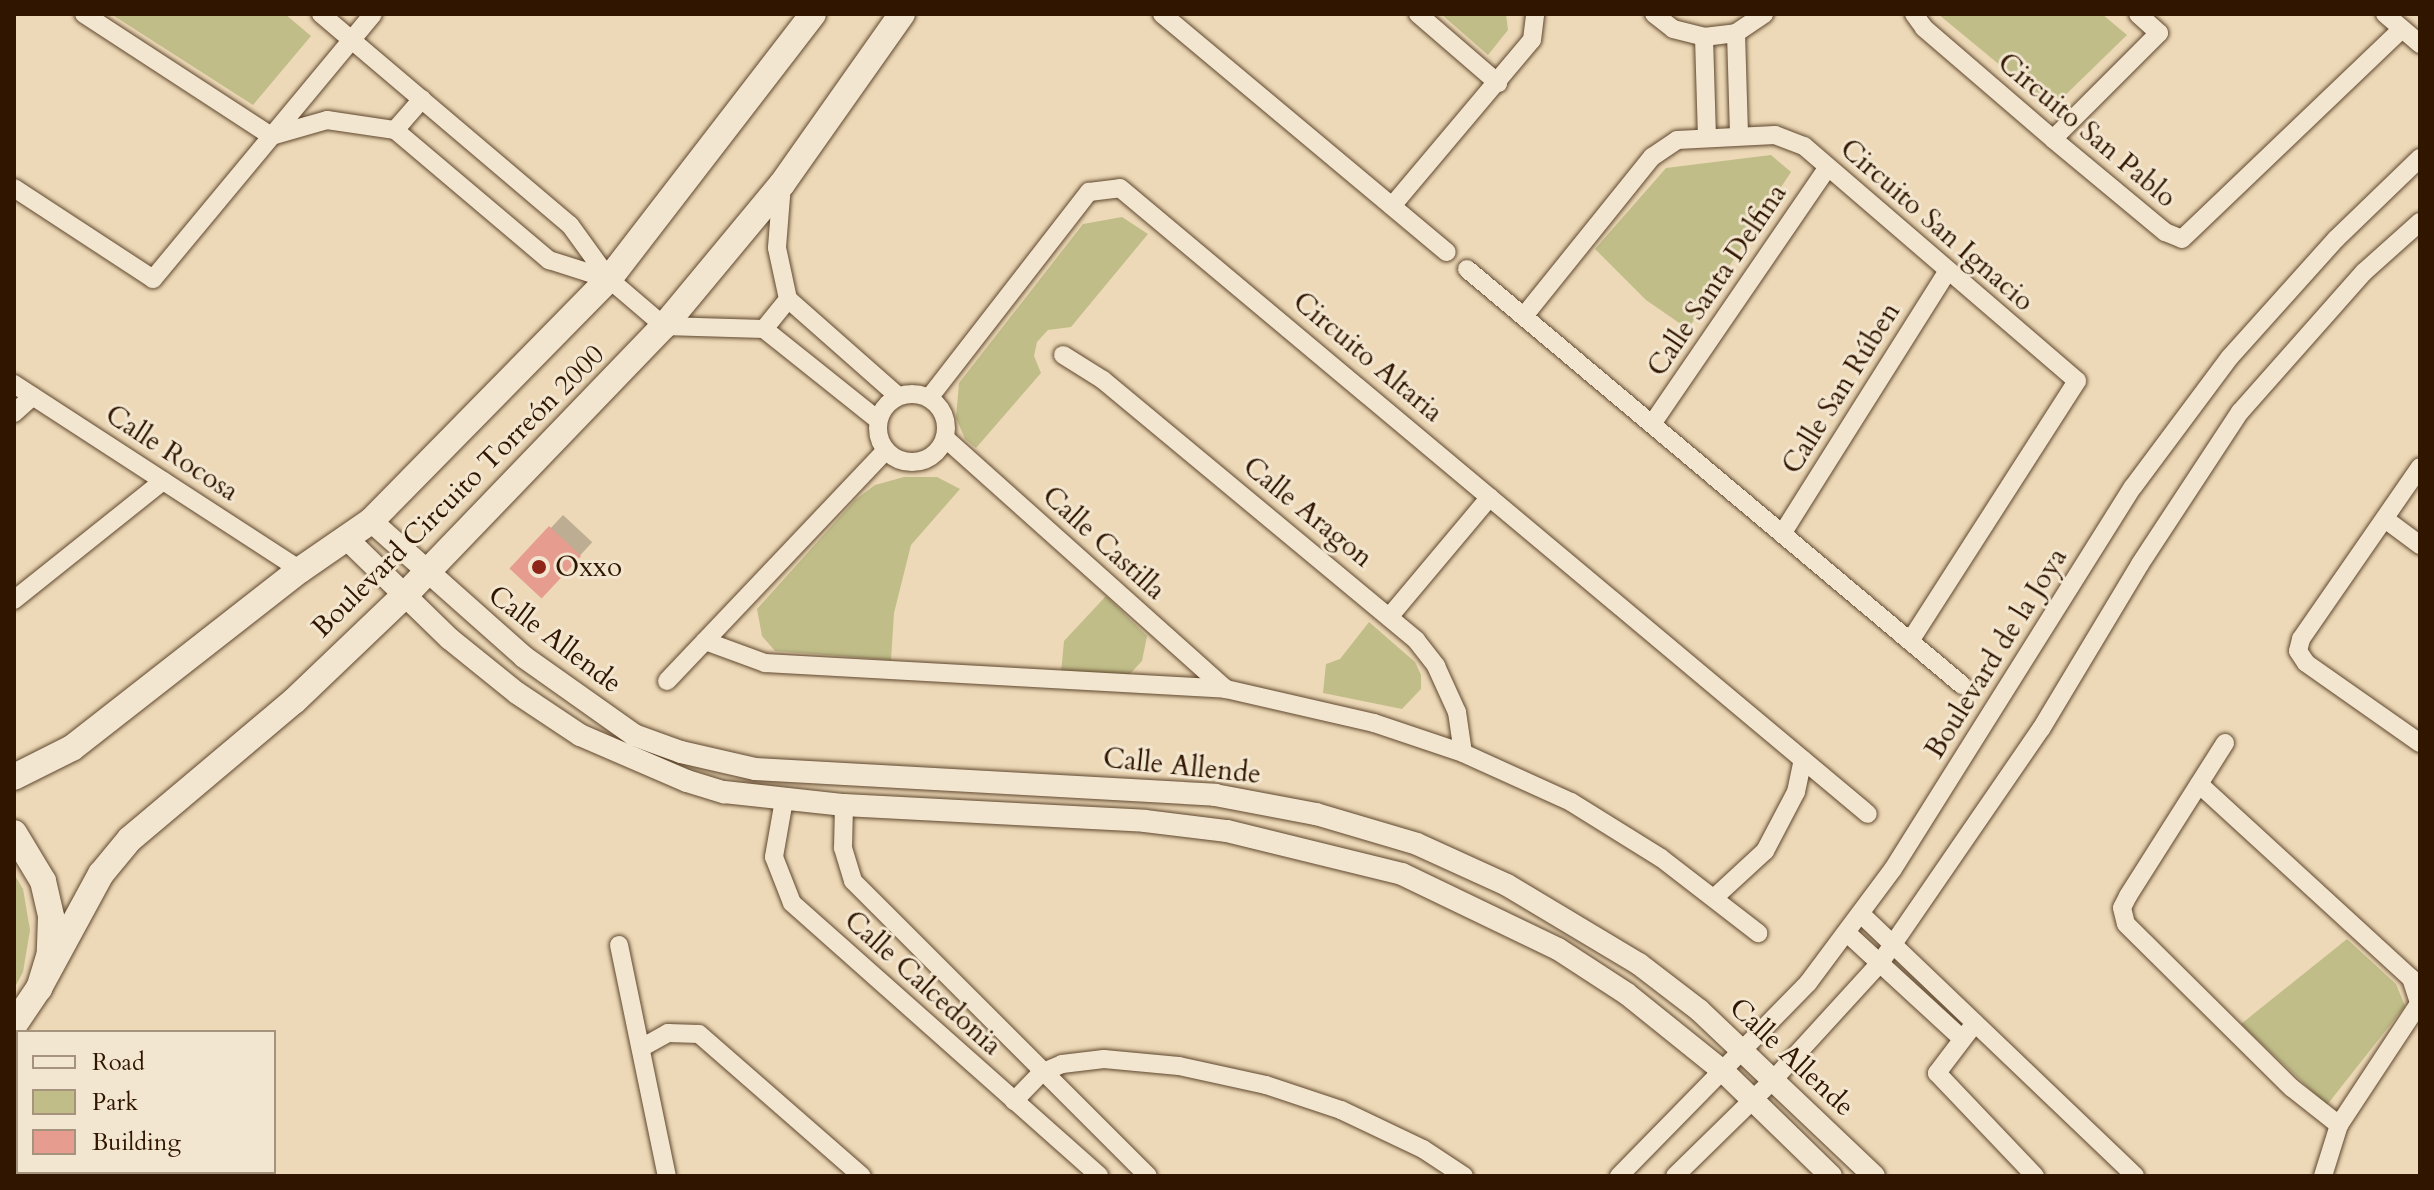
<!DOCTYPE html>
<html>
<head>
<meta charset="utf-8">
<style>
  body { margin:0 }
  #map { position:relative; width:2434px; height:1190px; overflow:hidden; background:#edd9b7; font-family:Cardo,serif }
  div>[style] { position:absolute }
  .green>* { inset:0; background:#c0bd89 }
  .shadow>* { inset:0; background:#0003; transform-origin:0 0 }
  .building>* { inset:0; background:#e69c8f; transform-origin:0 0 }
  .roads { filter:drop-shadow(0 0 2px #5f472e) drop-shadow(0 0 2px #5f472e) }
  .minor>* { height:18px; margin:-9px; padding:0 9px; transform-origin:9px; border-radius:9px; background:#f3e6d0 }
  .minor>.ring { margin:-9px; padding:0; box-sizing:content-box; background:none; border:18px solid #f3e6d0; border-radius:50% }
  .tertiary>* { height:22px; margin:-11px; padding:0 11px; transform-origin:11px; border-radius:11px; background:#f3e6d0 }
  .secondary>* { height:26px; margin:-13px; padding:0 13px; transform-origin:13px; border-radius:13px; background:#f3e6d0 }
  .dots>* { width:22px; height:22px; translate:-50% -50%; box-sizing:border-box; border:4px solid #f3e6d0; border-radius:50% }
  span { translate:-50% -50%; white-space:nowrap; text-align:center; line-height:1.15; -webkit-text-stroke:6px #f3e6d0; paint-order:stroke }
  .street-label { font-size:28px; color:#301600 }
  .poi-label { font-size:28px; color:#301600 }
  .left { translate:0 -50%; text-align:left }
  .frame { position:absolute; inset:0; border:16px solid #301600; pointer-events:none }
  .legend { position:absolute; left:16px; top:1030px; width:260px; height:144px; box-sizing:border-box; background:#f3e6d0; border:2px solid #a5937d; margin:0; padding:10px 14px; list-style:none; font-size:24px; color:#301600 }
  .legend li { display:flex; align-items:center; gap:16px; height:40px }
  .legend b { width:40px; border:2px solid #a5937d }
</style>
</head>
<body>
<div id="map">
  <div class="green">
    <i style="clip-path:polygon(111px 14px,285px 14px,311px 36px,253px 105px)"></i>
    <i style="clip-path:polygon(1441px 14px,1506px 14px,1508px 30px,1488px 55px)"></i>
    <i style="clip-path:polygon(1938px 14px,2102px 14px,2127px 35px,2052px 108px)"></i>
    <i style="clip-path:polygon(1771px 155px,1791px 172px,1688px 329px,1646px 300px,1595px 249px,1666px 168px)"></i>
    <i style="clip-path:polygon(1122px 217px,1148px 234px,1071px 327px,1048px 330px,1037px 342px,1034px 356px,1041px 373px,976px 448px,965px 439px,956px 418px,959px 383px,1083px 224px)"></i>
    <i style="clip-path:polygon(904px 477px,937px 477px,960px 489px,911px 545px,894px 613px,891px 660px,775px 651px,762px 636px,757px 609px,855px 500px,875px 485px)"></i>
    <i style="clip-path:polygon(1106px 596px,1147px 636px,1142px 661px,1128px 676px,1061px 673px,1064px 641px)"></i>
    <i style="clip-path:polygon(1369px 622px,1415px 662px,1421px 675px,1421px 689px,1402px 709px,1323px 693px,1326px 664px,1340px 659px)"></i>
    <i style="clip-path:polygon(14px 874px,23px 889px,30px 930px,23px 972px,14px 989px)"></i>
    <i style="clip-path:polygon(2347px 939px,2396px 984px,2405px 1006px,2327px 1105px,2241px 1024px)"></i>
  </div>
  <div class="shadow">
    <i style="left:563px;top:515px;width:40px;height:74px;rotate:43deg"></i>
  </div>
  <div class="building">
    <i style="left:549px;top:526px;width:44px;height:58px;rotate:43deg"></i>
  </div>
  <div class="roads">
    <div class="minor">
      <i style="left:84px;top:14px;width:223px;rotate:33.1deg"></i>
      <i style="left:271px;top:136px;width:58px;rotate:-15.9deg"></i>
      <i style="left:327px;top:120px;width:69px;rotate:8.4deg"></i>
      <i style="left:395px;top:130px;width:202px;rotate:40.2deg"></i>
      <i style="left:549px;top:260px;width:63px;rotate:17.6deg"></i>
      <i style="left:321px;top:14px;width:326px;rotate:40.3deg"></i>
      <i style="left:570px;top:225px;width:67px;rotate:54.2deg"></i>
      <i style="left:609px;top:279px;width:72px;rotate:40.5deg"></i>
      <i style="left:664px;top:326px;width:100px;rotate:1.7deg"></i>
      <i style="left:764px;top:329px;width:146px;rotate:38.6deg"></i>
      <i style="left:1162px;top:14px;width:371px;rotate:39.9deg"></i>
      <i style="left:1418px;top:14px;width:106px;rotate:40.8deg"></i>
      <i style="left:1654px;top:14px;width:24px;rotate:38deg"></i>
      <i style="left:1673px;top:29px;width:32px;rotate:14deg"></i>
      <i style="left:1704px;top:37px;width:32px;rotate:-7deg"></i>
      <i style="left:1736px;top:33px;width:34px;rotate:-34deg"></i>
      <i style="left:1914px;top:14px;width:17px;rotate:54deg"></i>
      <i style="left:1924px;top:28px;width:170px;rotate:40.7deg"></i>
      <i style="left:2053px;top:139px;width:146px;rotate:39.7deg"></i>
      <i style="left:2165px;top:232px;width:18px;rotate:22deg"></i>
      <i style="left:2182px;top:239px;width:304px;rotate:-43.7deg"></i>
      <i style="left:2385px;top:14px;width:46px;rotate:40.6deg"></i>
      <i style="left:1736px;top:33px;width:101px;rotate:88.3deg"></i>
      <i style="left:1704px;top:37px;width:99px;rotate:88.3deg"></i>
      <i style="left:395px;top:130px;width:41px;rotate:-48.9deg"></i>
      <i style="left:2053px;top:139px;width:150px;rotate:-45deg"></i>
      <i style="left:2159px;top:33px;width:28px;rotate:-138deg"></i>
      <i style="left:782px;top:184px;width:64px;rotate:94.5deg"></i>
      <i style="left:777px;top:248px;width:52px;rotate:77.8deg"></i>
      <i style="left:788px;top:299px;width:147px;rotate:41.4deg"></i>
      <i style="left:14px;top:188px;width:166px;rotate:33.2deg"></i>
      <i style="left:153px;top:279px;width:344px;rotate:-50.3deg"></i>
      <i style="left:1392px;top:206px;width:217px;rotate:-49.9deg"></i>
      <i style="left:1532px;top:40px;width:26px;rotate:-83deg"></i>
      <i style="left:1467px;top:269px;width:647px;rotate:40.04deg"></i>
      <i style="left:1524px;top:316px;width:204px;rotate:-51.2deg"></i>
      <i style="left:1652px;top:157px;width:30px;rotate:-34deg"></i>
      <i style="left:1677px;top:140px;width:98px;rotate:-2.9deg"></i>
      <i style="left:1775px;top:135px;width:31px;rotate:21deg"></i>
      <i style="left:1804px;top:146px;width:360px;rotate:40.7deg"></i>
      <i style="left:2077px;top:381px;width:309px;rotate:122.7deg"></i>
      <i style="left:764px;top:329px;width:38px;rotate:-51deg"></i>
      <i style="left:1063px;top:355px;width:47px;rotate:32deg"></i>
      <i style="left:1103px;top:380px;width:407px;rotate:39.7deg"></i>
      <i style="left:1416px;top:640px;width:33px;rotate:52deg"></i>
      <i style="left:1436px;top:666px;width:51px;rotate:65.5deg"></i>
      <i style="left:1457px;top:712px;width:41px;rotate:81.7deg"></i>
      <i style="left:14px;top:384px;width:341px;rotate:33deg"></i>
      <i class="ring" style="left:878px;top:394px;width:50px;height:50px"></i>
      <i style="left:929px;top:398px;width:261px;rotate:-52.2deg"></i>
      <i style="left:1089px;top:192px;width:31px;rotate:-7deg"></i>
      <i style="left:1120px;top:188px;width:975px;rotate:39.93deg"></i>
      <i style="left:14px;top:413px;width:25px;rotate:-42deg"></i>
      <i style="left:1652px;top:424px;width:311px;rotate:-55.6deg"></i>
      <i style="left:945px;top:438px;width:377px;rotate:41.8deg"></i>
      <i style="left:2420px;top:467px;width:209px;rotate:124.7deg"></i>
      <i style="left:2301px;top:639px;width:12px;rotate:104deg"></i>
      <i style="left:2298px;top:651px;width:14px;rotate:56deg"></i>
      <i style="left:2306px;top:663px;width:139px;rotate:35.1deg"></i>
      <i style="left:2385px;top:519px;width:44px;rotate:36.6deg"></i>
      <i style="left:1782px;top:534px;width:310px;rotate:-57.8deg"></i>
      <i style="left:14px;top:600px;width:191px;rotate:-38.6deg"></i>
      <i style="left:1390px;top:616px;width:155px;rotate:-50deg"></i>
      <i style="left:705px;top:641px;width:64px;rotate:20.1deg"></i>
      <i style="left:765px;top:663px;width:462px;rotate:3.2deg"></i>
      <i style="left:1226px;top:689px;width:152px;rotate:12.9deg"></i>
      <i style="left:1374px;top:723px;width:94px;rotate:18.6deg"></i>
      <i style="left:1463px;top:753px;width:119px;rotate:24.4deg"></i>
      <i style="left:1571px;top:802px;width:106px;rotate:31.9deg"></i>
      <i style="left:1661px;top:858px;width:123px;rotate:37.7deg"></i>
      <i style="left:667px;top:681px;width:318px;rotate:-46.5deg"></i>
      <i style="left:2225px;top:743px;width:181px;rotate:122.4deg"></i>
      <i style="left:2128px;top:896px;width:13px;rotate:117deg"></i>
      <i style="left:2122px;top:908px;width:16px;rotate:76deg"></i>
      <i style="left:2126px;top:924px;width:233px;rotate:44.7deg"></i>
      <i style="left:2292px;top:1088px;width:60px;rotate:38.2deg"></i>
      <i style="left:2199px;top:784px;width:287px;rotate:42.5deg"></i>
      <i style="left:2411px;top:978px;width:26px;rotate:72deg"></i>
      <i style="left:784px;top:800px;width:58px;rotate:100deg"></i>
      <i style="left:774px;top:857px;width:49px;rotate:68.6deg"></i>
      <i style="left:792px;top:903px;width:411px;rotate:41.6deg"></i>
      <i style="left:844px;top:805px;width:43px;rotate:91.3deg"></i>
      <i style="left:843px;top:848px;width:34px;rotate:73deg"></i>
      <i style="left:853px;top:881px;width:417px;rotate:45deg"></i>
      <i style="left:1715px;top:897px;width:68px;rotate:-42.6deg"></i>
      <i style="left:1765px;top:851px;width:67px;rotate:-62.3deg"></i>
      <i style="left:1796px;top:792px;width:33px;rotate:-78deg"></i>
      <i style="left:1861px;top:914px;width:379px;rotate:43.7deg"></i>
      <i style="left:1847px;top:933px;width:155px;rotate:42.6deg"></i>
      <i style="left:619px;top:945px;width:236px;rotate:78.3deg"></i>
      <i style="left:1975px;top:1023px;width:63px;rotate:127.2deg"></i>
      <i style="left:1937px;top:1073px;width:142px;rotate:46.4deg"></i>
      <i style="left:641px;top:1048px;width:31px;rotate:-29deg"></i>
      <i style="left:668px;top:1033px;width:31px;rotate:2deg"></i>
      <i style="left:699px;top:1034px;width:216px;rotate:41.1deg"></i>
      <i style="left:1014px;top:1101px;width:39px;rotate:-46deg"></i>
      <i style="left:1041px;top:1073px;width:23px;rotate:-23deg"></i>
      <i style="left:1062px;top:1064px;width:42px;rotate:-6.8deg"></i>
      <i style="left:1104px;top:1059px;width:75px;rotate:5.3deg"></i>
      <i style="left:1179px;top:1066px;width:89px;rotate:12.3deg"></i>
      <i style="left:1266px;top:1085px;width:79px;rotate:18.4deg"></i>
      <i style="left:1341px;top:1110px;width:91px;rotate:25.4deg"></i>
      <i style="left:1423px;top:1149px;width:49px;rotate:33.4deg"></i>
      <i style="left:1619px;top:1176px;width:270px;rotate:-45.6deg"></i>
      <i style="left:1808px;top:983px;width:142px;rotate:-53.3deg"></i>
      <i style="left:1893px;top:869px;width:451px;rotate:-57.9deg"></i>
      <i style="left:2133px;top:487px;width:162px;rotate:-53.3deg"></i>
      <i style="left:2230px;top:357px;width:159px;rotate:-48.1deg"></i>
      <i style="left:2336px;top:239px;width:117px;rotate:-44deg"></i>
      <i style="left:1675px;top:1176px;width:139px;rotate:-44.4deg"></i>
      <i style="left:1774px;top:1079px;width:157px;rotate:-47.6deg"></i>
      <i style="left:1880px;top:963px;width:284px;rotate:-55.5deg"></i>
      <i style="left:2041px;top:729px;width:192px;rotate:-59deg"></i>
      <i style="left:2140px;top:564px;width:182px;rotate:-56.7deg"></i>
      <i style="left:2240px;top:412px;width:187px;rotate:-48.5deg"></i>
      <i style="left:2364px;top:272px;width:75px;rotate:-41.8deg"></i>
      <i style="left:2323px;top:1176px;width:53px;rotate:-72.6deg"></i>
      <i style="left:2339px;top:1125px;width:147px;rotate:-56.6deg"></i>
    </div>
    <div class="tertiary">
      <i style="left:371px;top:521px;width:205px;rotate:41.6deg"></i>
      <i style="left:524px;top:657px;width:135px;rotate:35.3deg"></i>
      <i style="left:634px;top:735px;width:50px;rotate:19.9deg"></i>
      <i style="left:681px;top:752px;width:76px;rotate:12.9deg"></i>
      <i style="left:755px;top:769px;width:461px;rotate:3.2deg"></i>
      <i style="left:1215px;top:795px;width:103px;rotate:10.7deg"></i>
      <i style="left:1316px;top:814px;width:105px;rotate:16.5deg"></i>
      <i style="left:1417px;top:844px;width:99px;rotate:24.5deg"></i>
      <i style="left:1507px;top:885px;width:154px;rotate:30.9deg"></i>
      <i style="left:1639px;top:964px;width:76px;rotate:37.5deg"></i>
      <i style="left:1699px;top:1010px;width:241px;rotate:43.5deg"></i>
      <i style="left:345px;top:537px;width:146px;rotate:44.2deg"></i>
      <i style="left:450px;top:639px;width:86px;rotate:38.9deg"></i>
      <i style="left:517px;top:693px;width:76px;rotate:33.7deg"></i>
      <i style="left:580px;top:735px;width:116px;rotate:23.3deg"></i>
      <i style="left:687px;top:781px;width:39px;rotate:17deg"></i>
      <i style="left:724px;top:792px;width:121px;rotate:6.2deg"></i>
      <i style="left:844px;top:805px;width:301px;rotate:3deg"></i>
      <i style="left:1145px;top:821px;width:83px;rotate:7deg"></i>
      <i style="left:1227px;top:831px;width:180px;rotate:13.8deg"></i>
      <i style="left:1402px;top:874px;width:173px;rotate:25.7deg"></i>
      <i style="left:1558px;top:949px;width:82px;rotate:33.1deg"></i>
      <i style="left:1627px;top:994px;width:124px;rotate:38.8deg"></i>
      <i style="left:1724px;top:1072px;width:149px;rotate:44.2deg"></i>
    </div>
    <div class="secondary">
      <i style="left:14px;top:777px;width:65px;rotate:-26.6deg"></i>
      <i style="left:72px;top:748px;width:289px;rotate:-38deg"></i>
      <i style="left:300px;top:570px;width:86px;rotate:-34.6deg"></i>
      <i style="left:371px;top:521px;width:339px;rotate:-45.5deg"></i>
      <i style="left:609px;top:279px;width:334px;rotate:-52.4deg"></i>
      <i style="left:14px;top:833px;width:56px;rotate:58.9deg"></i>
      <i style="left:43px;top:881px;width:37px;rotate:77deg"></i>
      <i style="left:51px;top:917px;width:36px;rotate:92deg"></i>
      <i style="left:50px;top:953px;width:37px;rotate:107deg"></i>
      <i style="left:39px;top:988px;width:45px;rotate:124deg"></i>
      <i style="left:39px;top:988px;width:130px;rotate:-61.5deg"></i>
      <i style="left:101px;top:874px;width:45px;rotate:-50.4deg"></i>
      <i style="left:130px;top:839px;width:214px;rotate:-40.1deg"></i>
      <i style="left:294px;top:701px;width:152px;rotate:-43.7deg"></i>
      <i style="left:404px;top:596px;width:375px;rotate:-46.1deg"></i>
      <i style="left:664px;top:326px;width:185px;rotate:-50.3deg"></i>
      <i style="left:782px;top:184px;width:208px;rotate:-54.8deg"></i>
    </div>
  </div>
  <div class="dots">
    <i style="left:539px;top:567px;background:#8f2418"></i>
  </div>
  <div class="street-label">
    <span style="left:2087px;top:130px;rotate:40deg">Circuito San Pablo</span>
    <span style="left:1937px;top:225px;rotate:41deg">Circuito San Ignacio</span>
    <span style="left:1717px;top:280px;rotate:-56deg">Calle Santa Delfina</span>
    <span style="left:1368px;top:357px;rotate:40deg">Circuito Altaria</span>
    <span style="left:1841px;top:388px;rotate:-58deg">Calle San Rúben</span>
    <span style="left:172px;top:453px;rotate:33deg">Calle Rocosa</span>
    <span style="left:458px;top:491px;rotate:-45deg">Boulevard Circuito Torreón 2000</span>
    <span style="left:1308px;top:512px;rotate:39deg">Calle Aragon</span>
    <span style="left:1104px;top:543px;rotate:42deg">Calle Castilla</span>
    <span style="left:555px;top:639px;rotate:37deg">Calle Allende</span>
    <span style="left:1996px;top:653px;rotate:-58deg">Boulevard de la Joya</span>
    <span style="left:1182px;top:766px;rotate:6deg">Calle Allende</span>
    <span style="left:923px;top:983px;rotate:42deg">Calle Calcedonia</span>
    <span style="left:1792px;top:1057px;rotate:43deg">Calle Allende</span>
  </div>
  <div class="poi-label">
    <span class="left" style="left:555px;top:567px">Oxxo</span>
  </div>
  <div class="frame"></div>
  <ul class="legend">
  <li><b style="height:10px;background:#f3e6d0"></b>Road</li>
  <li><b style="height:22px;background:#c0bd89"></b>Park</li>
  <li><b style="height:22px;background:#e69c8f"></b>Building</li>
  </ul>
</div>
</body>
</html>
